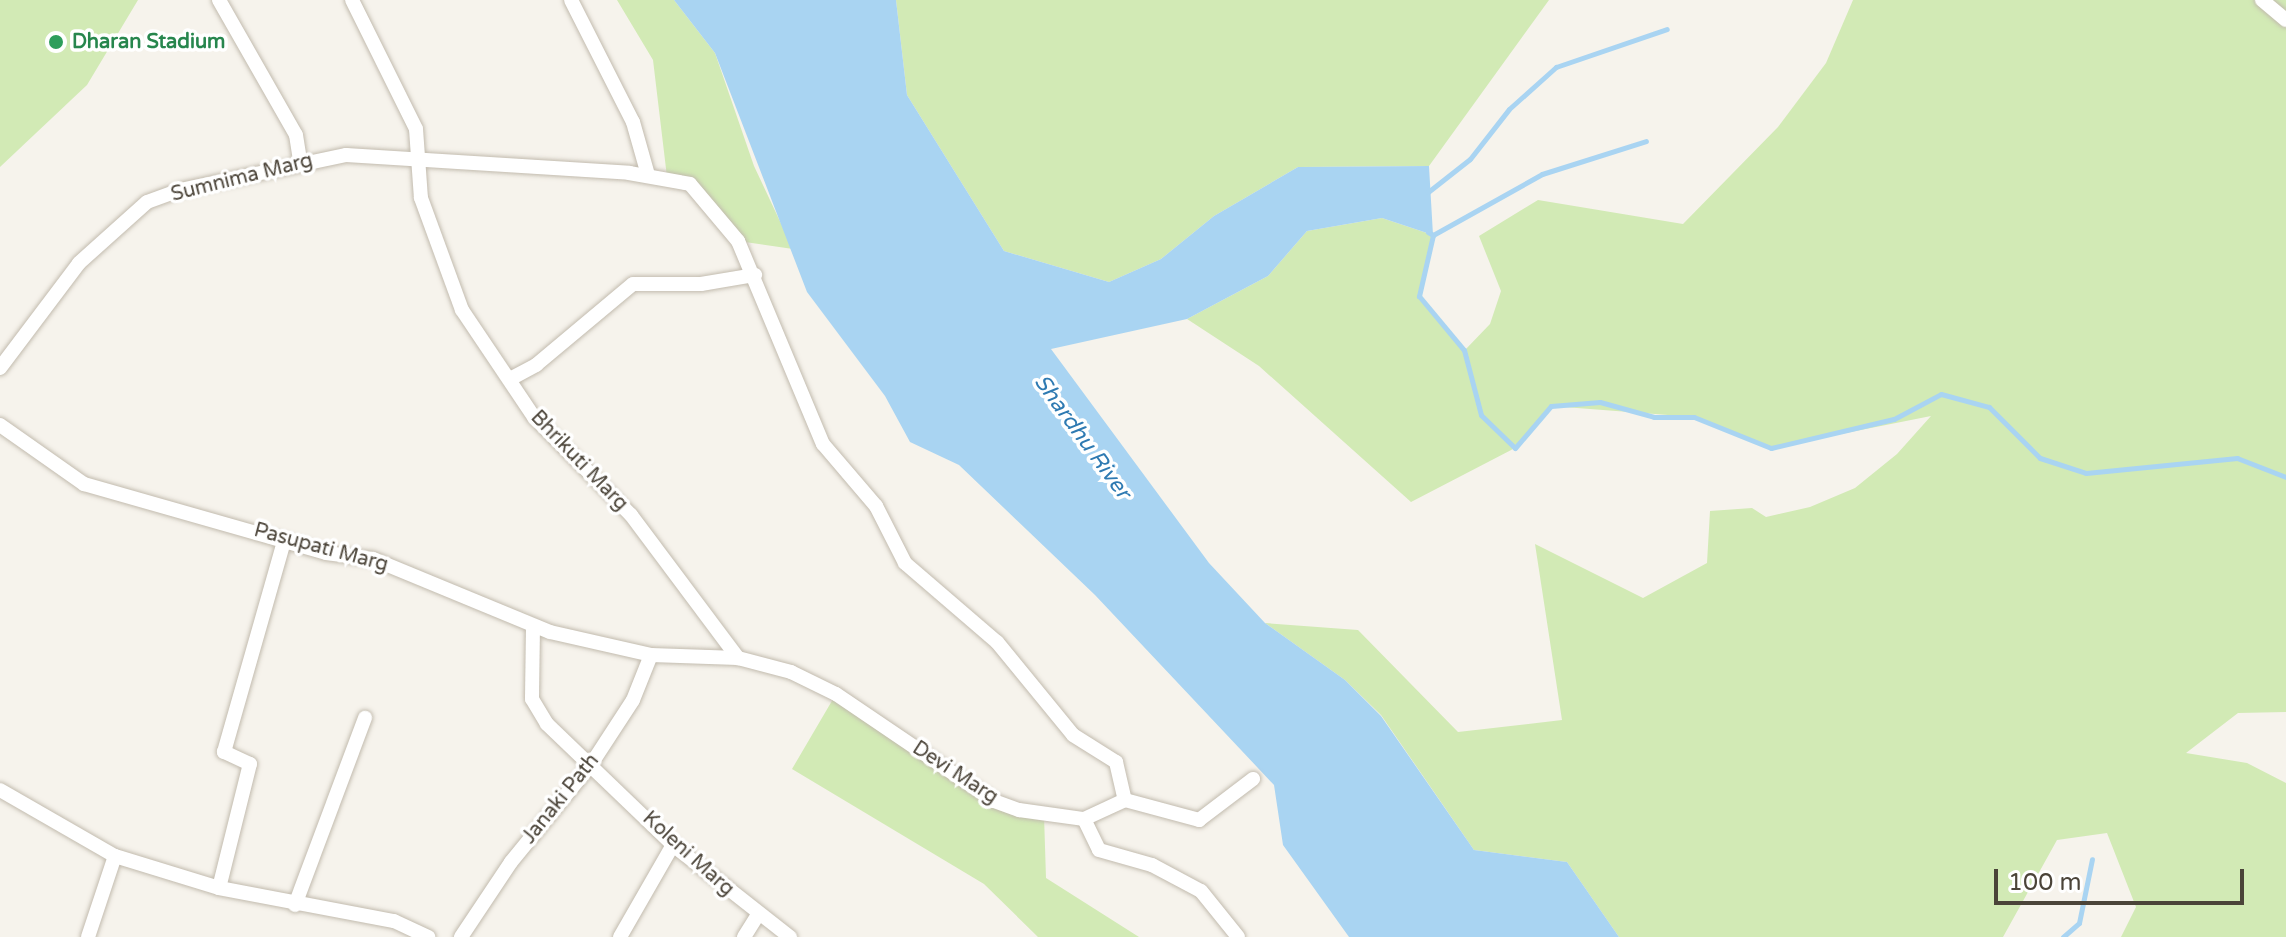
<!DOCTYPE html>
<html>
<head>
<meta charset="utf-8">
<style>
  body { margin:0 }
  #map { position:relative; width:2286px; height:937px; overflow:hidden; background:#f6f3ec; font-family:"Varela Round",sans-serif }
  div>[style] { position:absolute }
  .green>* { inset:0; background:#d2eab5 }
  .water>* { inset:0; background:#a9d4f2 }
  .stream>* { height:5px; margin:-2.5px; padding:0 2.5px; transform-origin:2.5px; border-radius:2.5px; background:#a9d4f2 }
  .roads { filter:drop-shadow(0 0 2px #c2bbae) drop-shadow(0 0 2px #c2bbae) }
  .street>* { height:14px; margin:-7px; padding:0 7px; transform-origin:7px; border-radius:7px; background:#fff }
  .dots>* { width:22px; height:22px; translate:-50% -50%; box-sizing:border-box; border:4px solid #fff; border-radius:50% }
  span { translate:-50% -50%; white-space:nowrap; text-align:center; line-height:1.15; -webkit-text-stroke:7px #fff; paint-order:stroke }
  .leisure-label { font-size:20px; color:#27864d; font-weight:700 }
  .left { translate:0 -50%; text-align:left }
  .street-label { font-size:20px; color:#4b4439 }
  .water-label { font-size:22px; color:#2e7ab2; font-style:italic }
  .scale { position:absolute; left:1994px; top:869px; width:250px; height:36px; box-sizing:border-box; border:4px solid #4b4439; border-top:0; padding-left:10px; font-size:24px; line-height:28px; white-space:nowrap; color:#4b4439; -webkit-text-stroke:6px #fff; paint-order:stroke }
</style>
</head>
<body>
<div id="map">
  <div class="green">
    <i style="clip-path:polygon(0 0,138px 0,87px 85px,0 167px)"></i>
    <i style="clip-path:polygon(617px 0,674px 0,715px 53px,754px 166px,793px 249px,738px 241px,712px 206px,667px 177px,653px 60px)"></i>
    <i style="clip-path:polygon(896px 0,1549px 0,1429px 166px,1298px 167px,1214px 216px,1161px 259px,1109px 282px,1004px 251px,907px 95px)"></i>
    <i style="clip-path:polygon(1853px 0,2286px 0,2286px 712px,2238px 713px,2186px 753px,2247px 763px,2286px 783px,2286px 937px,2121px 937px,2136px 907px,2107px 833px,2057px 840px,2003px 937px,1619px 937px,1567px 862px,1474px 850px,1381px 715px,1345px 680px,1265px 623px,1358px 630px,1458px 732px,1562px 720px,1535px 544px,1643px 598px,1707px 563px,1710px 511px,1752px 508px,1766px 517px,1810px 507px,1855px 488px,1897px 454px,1931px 416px,1771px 448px,1694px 417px,1551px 406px,1515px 448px,1411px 502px,1259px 366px,1187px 319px,1268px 276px,1307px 231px,1382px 218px,1433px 235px,1420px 296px,1465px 350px,1490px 324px,1501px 291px,1479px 236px,1538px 200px,1683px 224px,1778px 127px,1826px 63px)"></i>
    <i style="clip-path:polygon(836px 694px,966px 783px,1044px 815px,1046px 878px,1139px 937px,1038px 937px,984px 884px,792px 769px)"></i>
  </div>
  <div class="water">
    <i style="clip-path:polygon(674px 0,896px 0,907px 95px,1004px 251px,1109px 282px,1161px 259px,1214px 216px,1298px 167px,1429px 166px,1433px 235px,1382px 218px,1307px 231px,1268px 276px,1187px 319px,1051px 349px,1209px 563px,1265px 623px,1345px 680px,1381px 716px,1474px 850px,1567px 862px,1619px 937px,1349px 937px,1283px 845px,1274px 785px,1095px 595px,959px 465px,910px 442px,885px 396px,807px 292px,715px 53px)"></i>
  </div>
  <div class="stream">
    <i style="left:1428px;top:192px;width:53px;rotate:-38.2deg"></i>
    <i style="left:1470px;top:159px;width:63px;rotate:-52deg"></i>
    <i style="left:1509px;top:109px;width:63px;rotate:-41.8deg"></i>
    <i style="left:1556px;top:67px;width:117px;rotate:-18.9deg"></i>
    <i style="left:1428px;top:232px;width:6px;rotate:31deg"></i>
    <i style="left:1433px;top:235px;width:63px;rotate:102.9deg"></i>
    <i style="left:1419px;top:296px;width:70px;rotate:50.2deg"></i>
    <i style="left:1464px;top:350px;width:67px;rotate:75.3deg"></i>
    <i style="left:1481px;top:415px;width:47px;rotate:44.1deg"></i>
    <i style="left:1515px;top:448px;width:55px;rotate:-49.4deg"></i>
    <i style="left:1551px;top:406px;width:49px;rotate:-4.7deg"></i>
    <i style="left:1600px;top:402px;width:56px;rotate:15.5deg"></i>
    <i style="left:1654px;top:417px;width:40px"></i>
    <i style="left:1694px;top:417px;width:83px;rotate:21.9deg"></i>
    <i style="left:1771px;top:448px;width:126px;rotate:-13.3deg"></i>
    <i style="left:1894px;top:419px;width:53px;rotate:-28deg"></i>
    <i style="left:1941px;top:394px;width:50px;rotate:15.2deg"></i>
    <i style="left:1989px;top:407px;width:72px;rotate:45deg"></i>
    <i style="left:2040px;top:458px;width:48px;rotate:18.1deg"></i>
    <i style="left:2086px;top:473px;width:152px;rotate:-5.7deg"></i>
    <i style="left:2237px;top:458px;width:53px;rotate:21.2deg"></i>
    <i style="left:1433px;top:235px;width:125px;rotate:-29.2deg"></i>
    <i style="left:1542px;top:174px;width:109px;rotate:-17.6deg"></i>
    <i style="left:2063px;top:937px;width:21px;rotate:-41deg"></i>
    <i style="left:2079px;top:923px;width:65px;rotate:-78.5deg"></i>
  </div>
  <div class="roads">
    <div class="street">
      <i style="left:219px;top:0;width:155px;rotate:60.3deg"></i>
      <i style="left:296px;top:135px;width:26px;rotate:81deg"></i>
      <i style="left:352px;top:0;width:144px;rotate:63.6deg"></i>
      <i style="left:416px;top:129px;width:69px;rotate:85.9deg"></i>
      <i style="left:421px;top:198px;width:119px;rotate:69.9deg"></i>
      <i style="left:462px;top:310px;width:129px;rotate:56.1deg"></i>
      <i style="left:534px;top:417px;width:138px;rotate:45.3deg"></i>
      <i style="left:631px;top:515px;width:179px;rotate:53.2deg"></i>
      <i style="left:571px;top:0;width:137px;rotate:63.1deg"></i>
      <i style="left:633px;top:122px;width:55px;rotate:74.2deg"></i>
      <i style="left:2262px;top:0;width:31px;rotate:40deg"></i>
      <i style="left:0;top:368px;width:131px;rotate:-53deg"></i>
      <i style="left:79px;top:263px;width:91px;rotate:-41.9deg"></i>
      <i style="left:147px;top:202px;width:35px;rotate:-20deg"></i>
      <i style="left:180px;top:190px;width:170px;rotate:-11.9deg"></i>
      <i style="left:346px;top:155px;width:284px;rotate:3.6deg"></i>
      <i style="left:629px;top:173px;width:62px;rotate:10.2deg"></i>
      <i style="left:690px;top:184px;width:75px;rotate:49.9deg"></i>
      <i style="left:738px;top:241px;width:220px;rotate:67.3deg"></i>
      <i style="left:823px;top:444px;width:82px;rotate:49.5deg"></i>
      <i style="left:876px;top:506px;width:64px;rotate:63deg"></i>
      <i style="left:905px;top:563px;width:121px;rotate:40.7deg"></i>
      <i style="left:997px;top:642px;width:120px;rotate:50.7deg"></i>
      <i style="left:1073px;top:735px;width:51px;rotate:32.1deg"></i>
      <i style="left:1116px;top:762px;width:39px;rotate:77deg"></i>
      <i style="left:510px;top:379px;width:30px;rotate:-28deg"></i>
      <i style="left:536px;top:365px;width:126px;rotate:-39.9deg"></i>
      <i style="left:633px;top:284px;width:68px"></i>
      <i style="left:701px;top:284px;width:55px;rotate:-9.5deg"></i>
      <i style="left:0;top:425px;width:103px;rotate:35.1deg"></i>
      <i style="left:84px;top:484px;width:252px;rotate:15.9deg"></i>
      <i style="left:326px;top:553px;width:47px;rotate:7.3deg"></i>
      <i style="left:373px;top:559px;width:191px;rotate:22.4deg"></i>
      <i style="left:550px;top:632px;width:104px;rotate:12.8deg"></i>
      <i style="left:651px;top:655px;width:87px;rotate:2deg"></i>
      <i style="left:738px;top:658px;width:55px;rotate:14.8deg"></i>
      <i style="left:791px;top:672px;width:50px;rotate:26.1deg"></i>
      <i style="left:836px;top:694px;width:191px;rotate:34.1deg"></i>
      <i style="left:994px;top:801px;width:27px;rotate:20deg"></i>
      <i style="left:1019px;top:810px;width:66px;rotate:7.9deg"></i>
      <i style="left:1084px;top:819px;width:45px;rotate:-24.9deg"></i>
      <i style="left:1125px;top:800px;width:77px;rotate:15.1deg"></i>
      <i style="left:1199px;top:820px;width:68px;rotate:-37.2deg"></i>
      <i style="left:533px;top:626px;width:73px;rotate:90.8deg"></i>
      <i style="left:532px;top:699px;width:29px;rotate:59deg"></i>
      <i style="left:547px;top:724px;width:175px;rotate:43.8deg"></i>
      <i style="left:673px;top:845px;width:149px;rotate:38.2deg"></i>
      <i style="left:0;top:790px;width:133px;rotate:29.9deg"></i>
      <i style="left:115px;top:856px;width:109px;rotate:17.1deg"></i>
      <i style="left:219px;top:888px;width:178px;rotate:10.7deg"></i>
      <i style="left:394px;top:921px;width:38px;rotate:25deg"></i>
      <i style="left:1084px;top:819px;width:34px;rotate:64deg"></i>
      <i style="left:1099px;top:850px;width:55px;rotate:15.8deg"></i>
      <i style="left:1152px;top:865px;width:55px;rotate:28deg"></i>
      <i style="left:1201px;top:891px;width:59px;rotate:51.2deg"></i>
      <i style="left:219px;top:888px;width:128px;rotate:-76deg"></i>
      <i style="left:250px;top:764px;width:29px;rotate:-155deg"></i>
      <i style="left:224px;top:752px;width:219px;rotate:-74.1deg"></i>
      <i style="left:295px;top:905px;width:200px;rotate:-69.5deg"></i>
      <i style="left:88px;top:937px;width:85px;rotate:-71.6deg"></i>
      <i style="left:461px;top:937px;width:90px;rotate:-56.3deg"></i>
      <i style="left:511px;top:862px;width:128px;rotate:-50.7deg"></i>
      <i style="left:592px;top:763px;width:75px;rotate:-56.9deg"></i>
      <i style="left:633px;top:700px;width:48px;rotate:-68.2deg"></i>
      <i style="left:620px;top:937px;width:106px;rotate:-60.1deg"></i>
      <i style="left:744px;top:937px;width:26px;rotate:-58deg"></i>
    </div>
  </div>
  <div class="dots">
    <i style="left:56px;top:42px;background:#2e9e5b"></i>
  </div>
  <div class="leisure-label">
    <span class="left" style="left:72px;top:42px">Dharan Stadium</span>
  </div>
  <div class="street-label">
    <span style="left:242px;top:178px;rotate:-14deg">Sumnima Marg</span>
    <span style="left:579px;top:461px;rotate:46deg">Bhrikuti Marg</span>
    <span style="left:321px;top:548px;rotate:15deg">Pasupati Marg</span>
    <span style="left:955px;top:773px;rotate:33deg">Devi Marg</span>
    <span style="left:561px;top:799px;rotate:-51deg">Janaki Path</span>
    <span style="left:688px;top:854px;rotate:42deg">Koleni Marg</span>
  </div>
  <div class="water-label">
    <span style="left:1082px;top:437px;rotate:54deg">Shardhu River</span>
  </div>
  <div class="scale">100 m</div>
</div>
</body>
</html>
